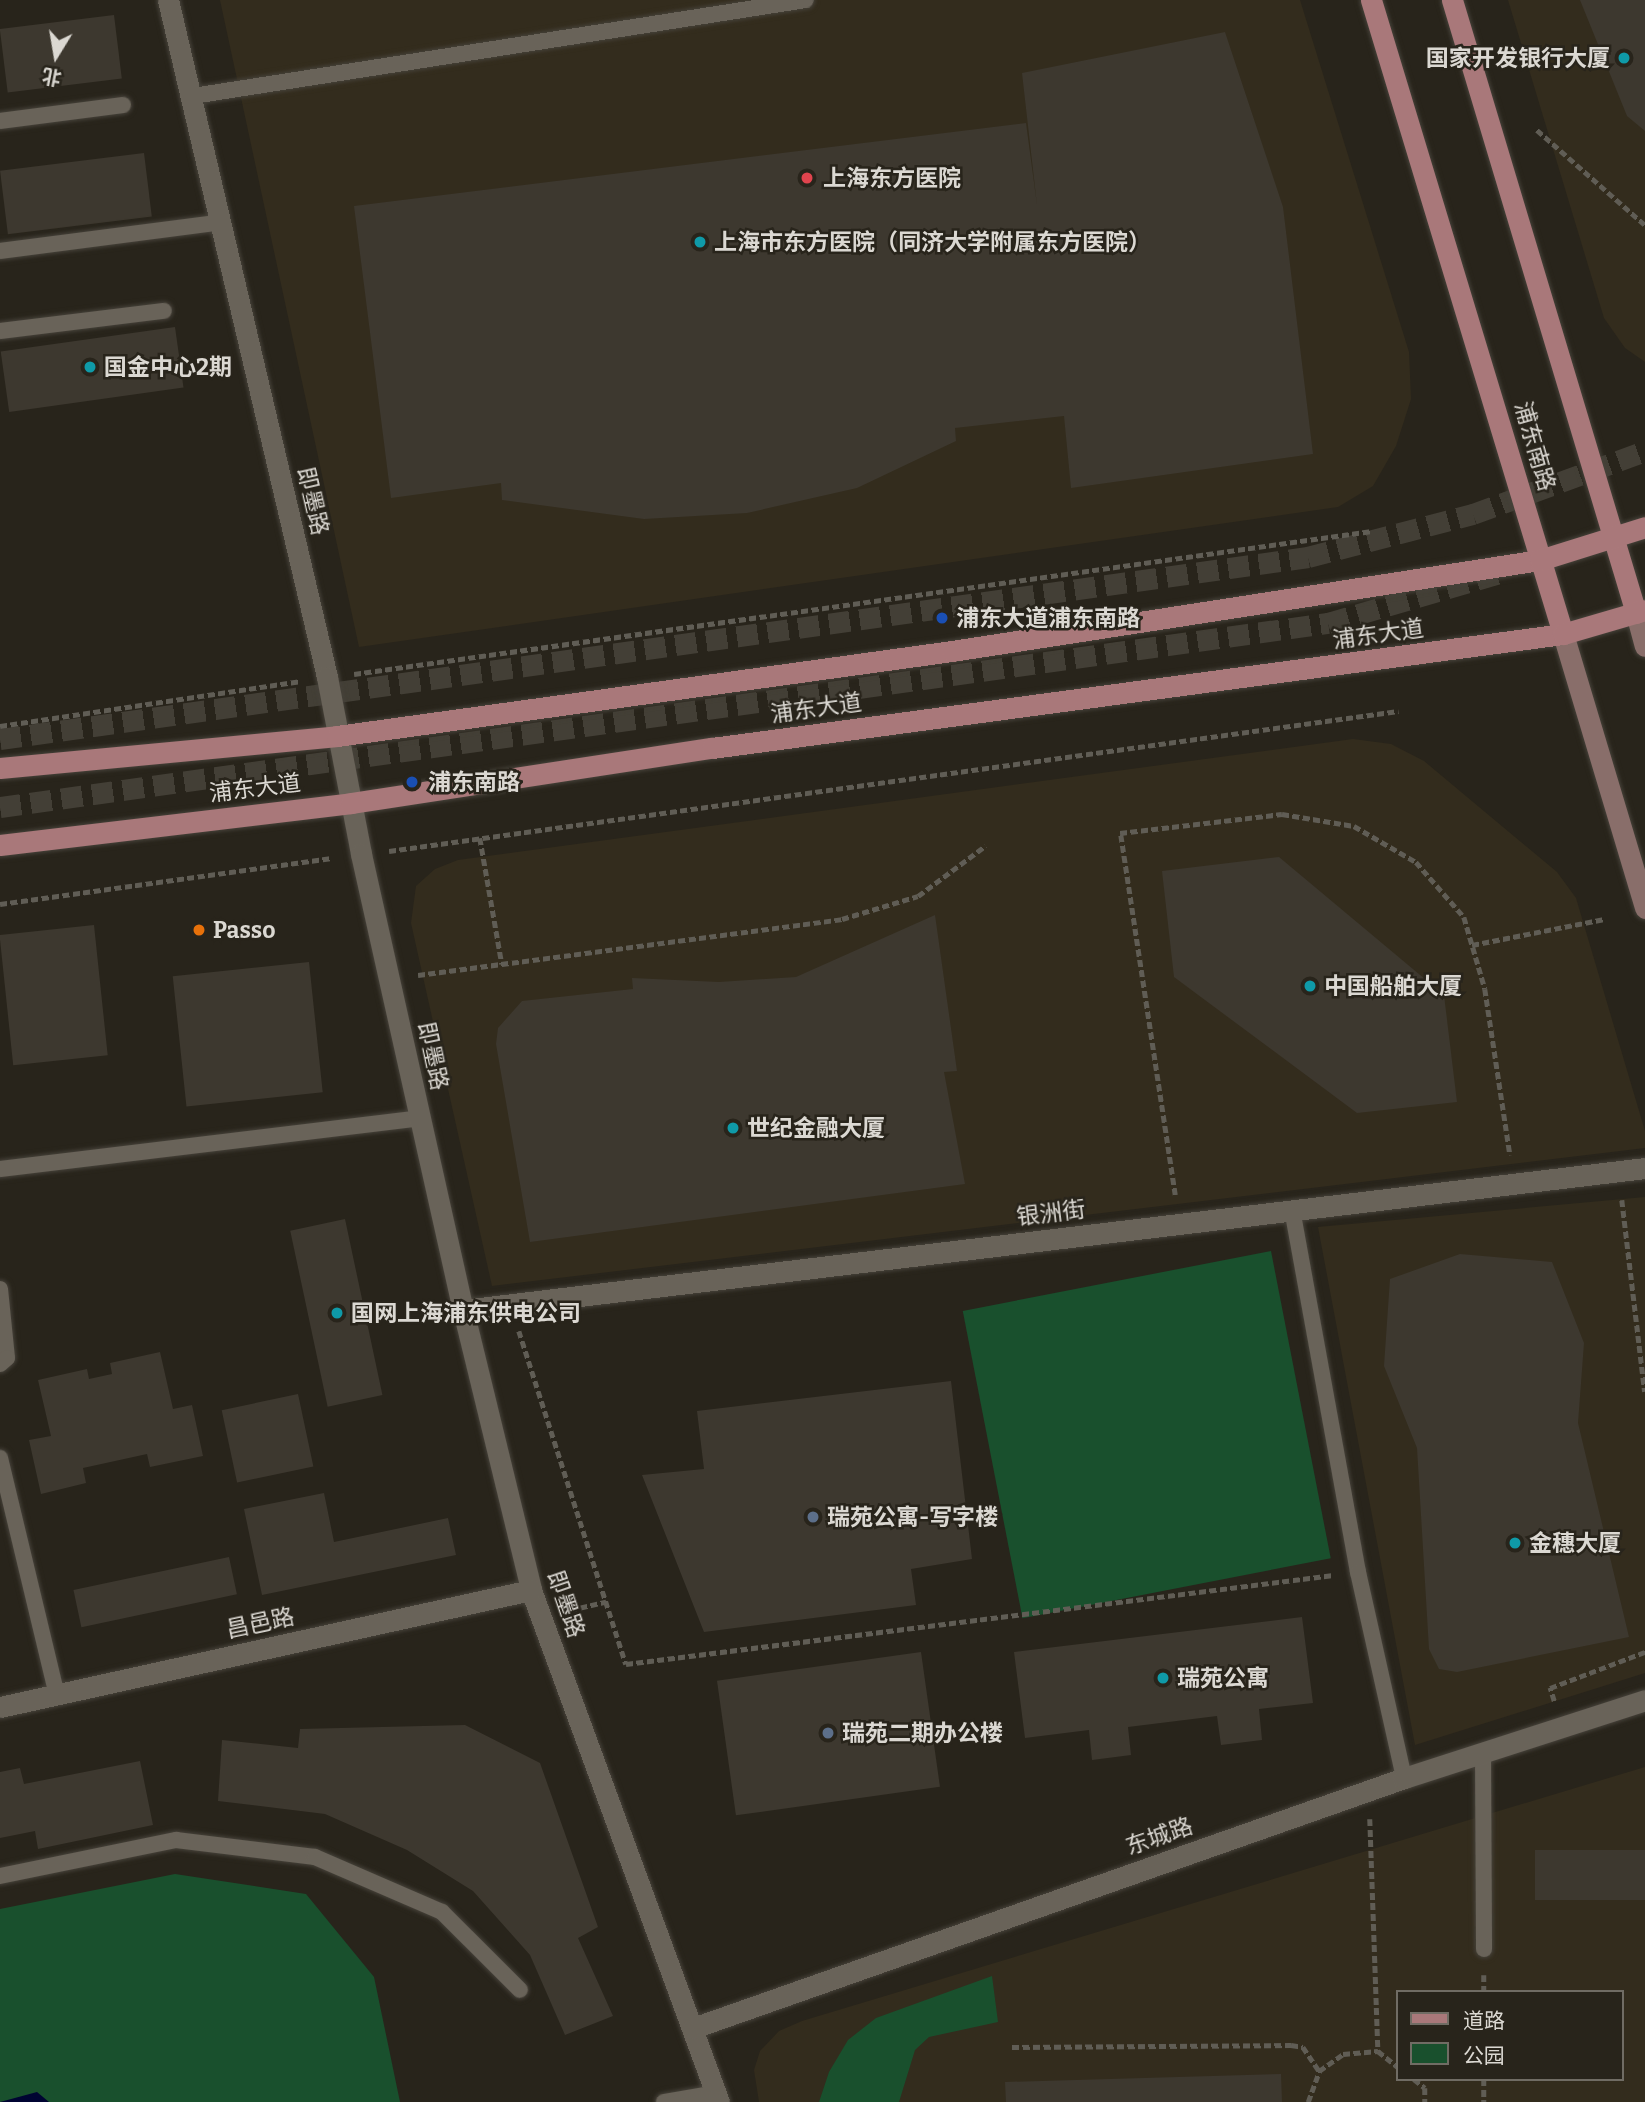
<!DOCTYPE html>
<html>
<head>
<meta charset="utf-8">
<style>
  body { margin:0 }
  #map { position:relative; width:1645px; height:2102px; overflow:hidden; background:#28241b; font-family:Bitter,"Noto Sans SC",serif }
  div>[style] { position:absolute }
  .built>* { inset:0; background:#332c1d }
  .green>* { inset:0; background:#19502d; transform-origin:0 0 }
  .water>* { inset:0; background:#000432 }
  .building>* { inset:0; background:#3d382f; transform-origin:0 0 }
  .primary-tunnel>* { height:21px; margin-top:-10.5px; transform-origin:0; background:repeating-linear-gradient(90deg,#433f36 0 21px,transparent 0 31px) }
  .path>* { height:4.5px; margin-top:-2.25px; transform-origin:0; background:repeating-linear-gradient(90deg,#605d55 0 7px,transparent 0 10.5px) }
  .roads { filter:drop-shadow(0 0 2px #46423a) drop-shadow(0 0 2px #46423a) }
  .lane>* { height:16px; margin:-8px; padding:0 8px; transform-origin:8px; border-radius:8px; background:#696359 }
  .street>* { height:21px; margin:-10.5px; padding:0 10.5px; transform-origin:10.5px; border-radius:10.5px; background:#696359 }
  .secondary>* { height:21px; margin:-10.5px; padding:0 10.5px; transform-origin:10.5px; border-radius:10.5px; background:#896e6a }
  .primary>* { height:21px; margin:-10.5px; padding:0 10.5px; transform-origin:10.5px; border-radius:10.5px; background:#a9787a }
  .dots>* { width:19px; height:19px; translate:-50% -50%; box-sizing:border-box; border:4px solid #28241b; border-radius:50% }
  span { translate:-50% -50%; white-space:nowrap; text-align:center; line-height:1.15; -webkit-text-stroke:5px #28241b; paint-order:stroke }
  .poi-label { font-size:23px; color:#dbd8d2; font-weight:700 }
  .right { translate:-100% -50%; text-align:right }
  .left { translate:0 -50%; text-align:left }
  .street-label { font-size:23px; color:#dbd8d2 }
  .legend { position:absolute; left:1396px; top:1990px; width:228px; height:91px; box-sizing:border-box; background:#28241b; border:2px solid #706c64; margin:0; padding:9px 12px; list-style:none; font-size:21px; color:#dbd8d2 }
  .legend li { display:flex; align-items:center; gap:14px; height:35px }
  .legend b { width:35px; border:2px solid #706c64 }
  .north { position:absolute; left:21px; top:21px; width:70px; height:70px; -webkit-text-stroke:5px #28241b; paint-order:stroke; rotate:191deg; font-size:19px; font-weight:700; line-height:28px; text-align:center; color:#dbd8d2 }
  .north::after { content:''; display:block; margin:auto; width:24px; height:32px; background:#dbd8d2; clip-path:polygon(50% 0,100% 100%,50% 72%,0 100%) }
</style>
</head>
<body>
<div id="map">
  <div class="built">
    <i style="clip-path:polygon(220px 0,1300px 0,1409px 352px,1411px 399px,1396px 446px,1373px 486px,1338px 507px,359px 647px)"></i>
    <i style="clip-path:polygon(1508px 0,1645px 0,1645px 362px,1625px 348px,1604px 318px)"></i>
    <i style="clip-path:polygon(1353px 739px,1391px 744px,1424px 761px,1557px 872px,1576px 898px,1645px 1131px,1645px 1148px,492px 1286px,411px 923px,416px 886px,435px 869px,458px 860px)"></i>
    <i style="clip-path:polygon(1645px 1197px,1645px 1673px,1415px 1745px,1318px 1227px)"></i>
    <i style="clip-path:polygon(evenodd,1645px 1767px,1645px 2102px,759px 2102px,754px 2070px,760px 2051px,779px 2031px,802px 2021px,1645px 1767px,1398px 1992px,1622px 1992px,1622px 2079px,1398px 2079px,1398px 1992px)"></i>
  </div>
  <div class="green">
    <i style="left:1271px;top:1251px;width:313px;height:314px;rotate:79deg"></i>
    <i style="clip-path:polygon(175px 1874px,306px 1894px,374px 1977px,400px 2102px,0 2102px,0 1909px)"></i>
    <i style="clip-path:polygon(992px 1976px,998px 2022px,929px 2037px,915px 2050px,899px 2102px,819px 2102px,829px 2072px,848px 2040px,876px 2018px)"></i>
  </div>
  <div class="water">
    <i style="clip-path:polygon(37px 2092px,49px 2102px,0 2102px)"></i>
  </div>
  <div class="building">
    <i style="clip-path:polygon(1580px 0,1645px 0,1645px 131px,1627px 116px)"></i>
    <i style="left:114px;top:15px;width:64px;height:115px;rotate:83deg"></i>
    <i style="clip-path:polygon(1225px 32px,1283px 207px,1313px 454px,1071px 488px,1064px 416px,955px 428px,956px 441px,857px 488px,747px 513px,644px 519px,502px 500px,501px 483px,391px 498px,354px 206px,1026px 123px,1037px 205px,1022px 73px)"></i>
    <i style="left:144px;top:153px;width:64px;height:145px;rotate:83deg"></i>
    <i style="left:175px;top:327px;width:61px;height:176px;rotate:82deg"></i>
    <i style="clip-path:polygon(1279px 857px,1444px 995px,1457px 1102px,1357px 1113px,1174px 977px,1162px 871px)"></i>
    <i style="clip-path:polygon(935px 915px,957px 1071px,944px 1072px,965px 1184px,530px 1242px,496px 1044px,498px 1028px,522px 1001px,633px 989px,632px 978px,719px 982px,796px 977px)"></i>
    <i style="left:94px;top:925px;width:131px;height:95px;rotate:84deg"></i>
    <i style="left:309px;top:962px;width:131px;height:137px;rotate:84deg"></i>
    <i style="left:345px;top:1219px;width:180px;height:56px;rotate:78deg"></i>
    <i style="clip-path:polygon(1460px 1254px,1552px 1262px,1584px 1343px,1578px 1423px,1629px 1637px,1457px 1672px,1439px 1669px,1429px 1649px,1417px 1448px,1384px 1366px,1390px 1279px)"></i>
    <i style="clip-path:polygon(160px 1352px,173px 1409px,192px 1405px,203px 1456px,150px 1467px,147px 1454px,83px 1468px,86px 1483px,41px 1494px,29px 1440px,51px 1436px,38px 1380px,87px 1369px,89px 1379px,112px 1374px,110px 1363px)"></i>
    <i style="clip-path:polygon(951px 1381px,972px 1559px,911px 1569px,916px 1605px,704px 1632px,642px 1475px,704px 1469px,697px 1411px)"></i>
    <i style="left:298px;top:1394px;width:74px;height:78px;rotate:78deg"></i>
    <i style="clip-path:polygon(324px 1493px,334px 1542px,448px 1518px,456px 1555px,262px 1595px,244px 1509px)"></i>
    <i style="left:229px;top:1557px;width:38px;height:159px;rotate:78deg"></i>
    <i style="clip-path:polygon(1302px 1617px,1313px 1703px,1259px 1709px,1262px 1740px,1221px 1745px,1217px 1716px,1128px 1727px,1131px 1755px,1092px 1760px,1089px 1730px,1025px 1738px,1014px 1652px)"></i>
    <i style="left:921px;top:1652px;width:136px;height:206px;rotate:82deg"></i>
    <i style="clip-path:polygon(465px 1725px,540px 1763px,598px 1927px,578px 1938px,613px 2016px,565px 2035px,530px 1955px,473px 1891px,407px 1850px,325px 1814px,218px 1801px,222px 1740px,298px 1748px,300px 1729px)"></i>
    <i style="clip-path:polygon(140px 1761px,153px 1825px,38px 1849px,35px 1831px,0 1838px,0 1772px,20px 1768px,24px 1784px)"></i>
    <i style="left:1645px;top:1850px;width:50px;height:110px;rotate:90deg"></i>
    <i style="clip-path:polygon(1281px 2074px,1282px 2102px,1006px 2102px,1005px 2082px)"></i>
  </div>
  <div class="primary-tunnel">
    <i style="left:0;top:739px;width:1321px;rotate:-7.92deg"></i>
    <i style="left:1308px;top:557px;width:171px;rotate:-14.6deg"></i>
    <i style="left:1473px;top:514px;width:183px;rotate:-20.1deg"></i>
    <i style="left:0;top:807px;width:1341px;rotate:-7.89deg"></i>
    <i style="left:1328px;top:623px;width:183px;rotate:-16.2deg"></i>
  </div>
  <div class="path">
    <i style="left:1537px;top:130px;width:144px;rotate:41.3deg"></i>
    <i style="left:354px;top:674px;width:1028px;rotate:-8deg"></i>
    <i style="left:0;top:726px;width:303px;rotate:-8.5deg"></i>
    <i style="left:480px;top:838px;width:128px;rotate:80.1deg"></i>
    <i style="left:389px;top:851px;width:1019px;rotate:-7.9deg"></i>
    <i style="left:0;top:904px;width:335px;rotate:-7.9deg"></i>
    <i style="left:1472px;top:945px;width:135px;rotate:-11.1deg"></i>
    <i style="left:418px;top:975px;width:428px;rotate:-7.5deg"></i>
    <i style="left:842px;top:919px;width:79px;rotate:-16.8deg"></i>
    <i style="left:918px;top:896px;width:84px;rotate:-36.7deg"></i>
    <i style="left:1175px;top:1195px;width:366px;rotate:-98.6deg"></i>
    <i style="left:1120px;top:833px;width:163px;rotate:-6.7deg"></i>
    <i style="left:1282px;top:814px;width:73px;rotate:9.5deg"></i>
    <i style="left:1354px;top:826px;width:72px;rotate:30.1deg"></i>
    <i style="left:1416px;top:862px;width:73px;rotate:48.9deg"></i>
    <i style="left:1464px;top:917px;width:75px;rotate:73.7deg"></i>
    <i style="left:1485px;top:989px;width:168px;rotate:81.4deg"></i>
    <i style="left:1622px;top:1200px;width:193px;rotate:83.2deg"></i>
    <i style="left:519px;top:1331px;width:350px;rotate:72.2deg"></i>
    <i style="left:626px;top:1664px;width:713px;rotate:-7.17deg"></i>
    <i style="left:570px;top:1610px;width:37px;rotate:-13deg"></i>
    <i style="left:1554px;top:1701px;width:14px;rotate:-107deg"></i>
    <i style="left:1550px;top:1688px;width:102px;rotate:-20.8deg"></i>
    <i style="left:1370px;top:1819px;width:232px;rotate:88deg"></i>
    <i style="left:1378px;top:2051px;width:26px;rotate:39deg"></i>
    <i style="left:1484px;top:1975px;width:17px;rotate:90deg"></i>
    <i style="left:1012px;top:2047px;width:279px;rotate:-0.4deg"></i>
    <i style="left:1291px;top:2045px;width:12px;rotate:9deg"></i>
    <i style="left:1303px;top:2047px;width:29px;rotate:56deg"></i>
    <i style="left:1414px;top:2079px;width:14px;rotate:39deg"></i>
    <i style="left:1425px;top:2088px;width:14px;rotate:90deg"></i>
    <i style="left:1484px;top:2079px;width:23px;rotate:90deg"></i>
    <i style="left:1308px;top:2102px;width:33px;rotate:-70deg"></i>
    <i style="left:1319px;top:2071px;width:29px;rotate:-35deg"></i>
    <i style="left:1343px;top:2054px;width:35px;rotate:-5deg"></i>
  </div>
  <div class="roads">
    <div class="lane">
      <i style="left:193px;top:96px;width:620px;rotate:-8.9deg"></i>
      <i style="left:0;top:121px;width:124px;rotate:-7.4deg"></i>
      <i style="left:0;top:251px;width:224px;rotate:-7.4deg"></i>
      <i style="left:0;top:331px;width:165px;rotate:-7deg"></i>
      <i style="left:0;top:1169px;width:423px;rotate:-6.9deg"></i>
      <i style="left:1292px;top:1209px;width:369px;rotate:79.7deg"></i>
      <i style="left:1358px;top:1572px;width:211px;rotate:77.4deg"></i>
      <i style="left:0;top:1289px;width:69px;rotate:84.2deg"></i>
      <i style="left:7px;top:1358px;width:9px;rotate:139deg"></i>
      <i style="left:0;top:1458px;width:244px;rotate:76.5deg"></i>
      <i style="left:1483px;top:1752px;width:197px;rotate:89.7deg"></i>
      <i style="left:0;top:1876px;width:180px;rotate:-11.6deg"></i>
      <i style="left:176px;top:1840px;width:140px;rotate:7deg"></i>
      <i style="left:315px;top:1857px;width:138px;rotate:23.4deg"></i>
      <i style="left:442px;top:1912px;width:110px;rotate:45deg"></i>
      <i style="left:664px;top:2102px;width:53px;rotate:-9.8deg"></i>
    </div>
    <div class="street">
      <i style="left:168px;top:0;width:695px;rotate:76.78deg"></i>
      <i style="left:327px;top:677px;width:180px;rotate:79.1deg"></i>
      <i style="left:361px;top:854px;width:467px;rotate:77.4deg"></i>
      <i style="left:463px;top:1310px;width:288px;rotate:76.3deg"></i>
      <i style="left:531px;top:1590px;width:545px;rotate:69.84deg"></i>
      <i style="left:463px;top:1310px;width:1190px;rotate:-6.85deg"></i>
      <i style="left:0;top:1707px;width:544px;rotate:-12.43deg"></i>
      <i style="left:693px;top:2028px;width:754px;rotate:-19.37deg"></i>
      <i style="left:1404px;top:1778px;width:253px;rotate:-17.9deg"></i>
    </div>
    <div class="secondary">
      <i style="left:1636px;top:613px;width:34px;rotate:75deg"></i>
      <i style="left:1563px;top:634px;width:286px;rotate:73.3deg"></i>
    </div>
    <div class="primary">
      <i style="left:1371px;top:0;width:662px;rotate:73.15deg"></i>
      <i style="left:1452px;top:0;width:640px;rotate:73.29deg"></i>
      <i style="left:0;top:768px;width:339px;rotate:-5.4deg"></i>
      <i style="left:337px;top:736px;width:621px;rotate:-7.87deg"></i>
      <i style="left:952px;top:651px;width:595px;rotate:-8.8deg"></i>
      <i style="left:1540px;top:560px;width:110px;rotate:-17.4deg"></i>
      <i style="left:0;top:845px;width:354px;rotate:-6.8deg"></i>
      <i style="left:351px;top:803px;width:365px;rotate:-8.7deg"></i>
      <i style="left:712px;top:748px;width:859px;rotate:-7.63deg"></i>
      <i style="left:1563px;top:634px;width:85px;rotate:-16.3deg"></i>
    </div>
  </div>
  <div class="dots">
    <i style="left:1624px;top:58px;background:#0f9aa8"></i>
    <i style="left:807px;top:178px;background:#e0444e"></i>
    <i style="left:700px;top:242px;background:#0f9aa8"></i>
    <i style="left:90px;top:367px;background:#0f9aa8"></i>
    <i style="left:942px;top:618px;background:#1a4fb4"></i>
    <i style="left:412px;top:782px;background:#1a4fb4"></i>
    <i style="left:199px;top:930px;background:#e8710a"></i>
    <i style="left:1310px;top:986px;background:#0f9aa8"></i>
    <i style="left:733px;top:1128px;background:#0f9aa8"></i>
    <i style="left:337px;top:1313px;background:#0f9aa8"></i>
    <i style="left:813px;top:1517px;background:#5c6f8a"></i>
    <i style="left:1515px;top:1543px;background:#0f9aa8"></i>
    <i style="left:1163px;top:1678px;background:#0f9aa8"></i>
    <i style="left:828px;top:1733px;background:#5c6f8a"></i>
  </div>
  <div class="poi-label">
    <span class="right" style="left:1610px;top:58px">国家开发银行大厦</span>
    <span class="left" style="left:823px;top:178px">上海东方医院</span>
    <span class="left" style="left:714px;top:242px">上海市东方医院（同济大学附属东方医院）</span>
    <span class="left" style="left:104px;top:367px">国金中心2期</span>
    <span class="left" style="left:956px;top:618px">浦东大道浦东南路</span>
    <span class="left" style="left:428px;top:782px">浦东南路</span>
    <span class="left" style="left:213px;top:930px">Passo</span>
    <span class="left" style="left:1324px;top:986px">中国船舶大厦</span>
    <span class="left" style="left:747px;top:1128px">世纪金融大厦</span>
    <span class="left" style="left:351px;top:1313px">国网上海浦东供电公司</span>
    <span class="left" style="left:827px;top:1517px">瑞苑公寓-写字楼</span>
    <span class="left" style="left:1529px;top:1543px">金穗大厦</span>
    <span class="left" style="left:1177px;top:1678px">瑞苑公寓</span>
    <span class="left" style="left:842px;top:1733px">瑞苑二期办公楼</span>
  </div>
  <div class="street-label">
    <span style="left:1535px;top:446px;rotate:74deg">浦东南路</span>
    <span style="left:313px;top:501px;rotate:77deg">即墨路</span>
    <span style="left:1378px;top:634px;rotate:-8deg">浦东大道</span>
    <span style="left:816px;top:708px;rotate:-8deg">浦东大道</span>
    <span style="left:255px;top:788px;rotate:-7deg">浦东大道</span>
    <span style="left:433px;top:1056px;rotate:78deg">即墨路</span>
    <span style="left:1051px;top:1213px;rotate:-7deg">银洲街</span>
    <span style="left:566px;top:1604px;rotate:71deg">即墨路</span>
    <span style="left:260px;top:1623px;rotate:-12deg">昌邑路</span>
    <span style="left:1159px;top:1836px;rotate:-19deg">东城路</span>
  </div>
  <ul class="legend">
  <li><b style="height:9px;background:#a9787a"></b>道路</li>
  <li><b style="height:19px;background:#19502d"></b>公园</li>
  </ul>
  <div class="north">北</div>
</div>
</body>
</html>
